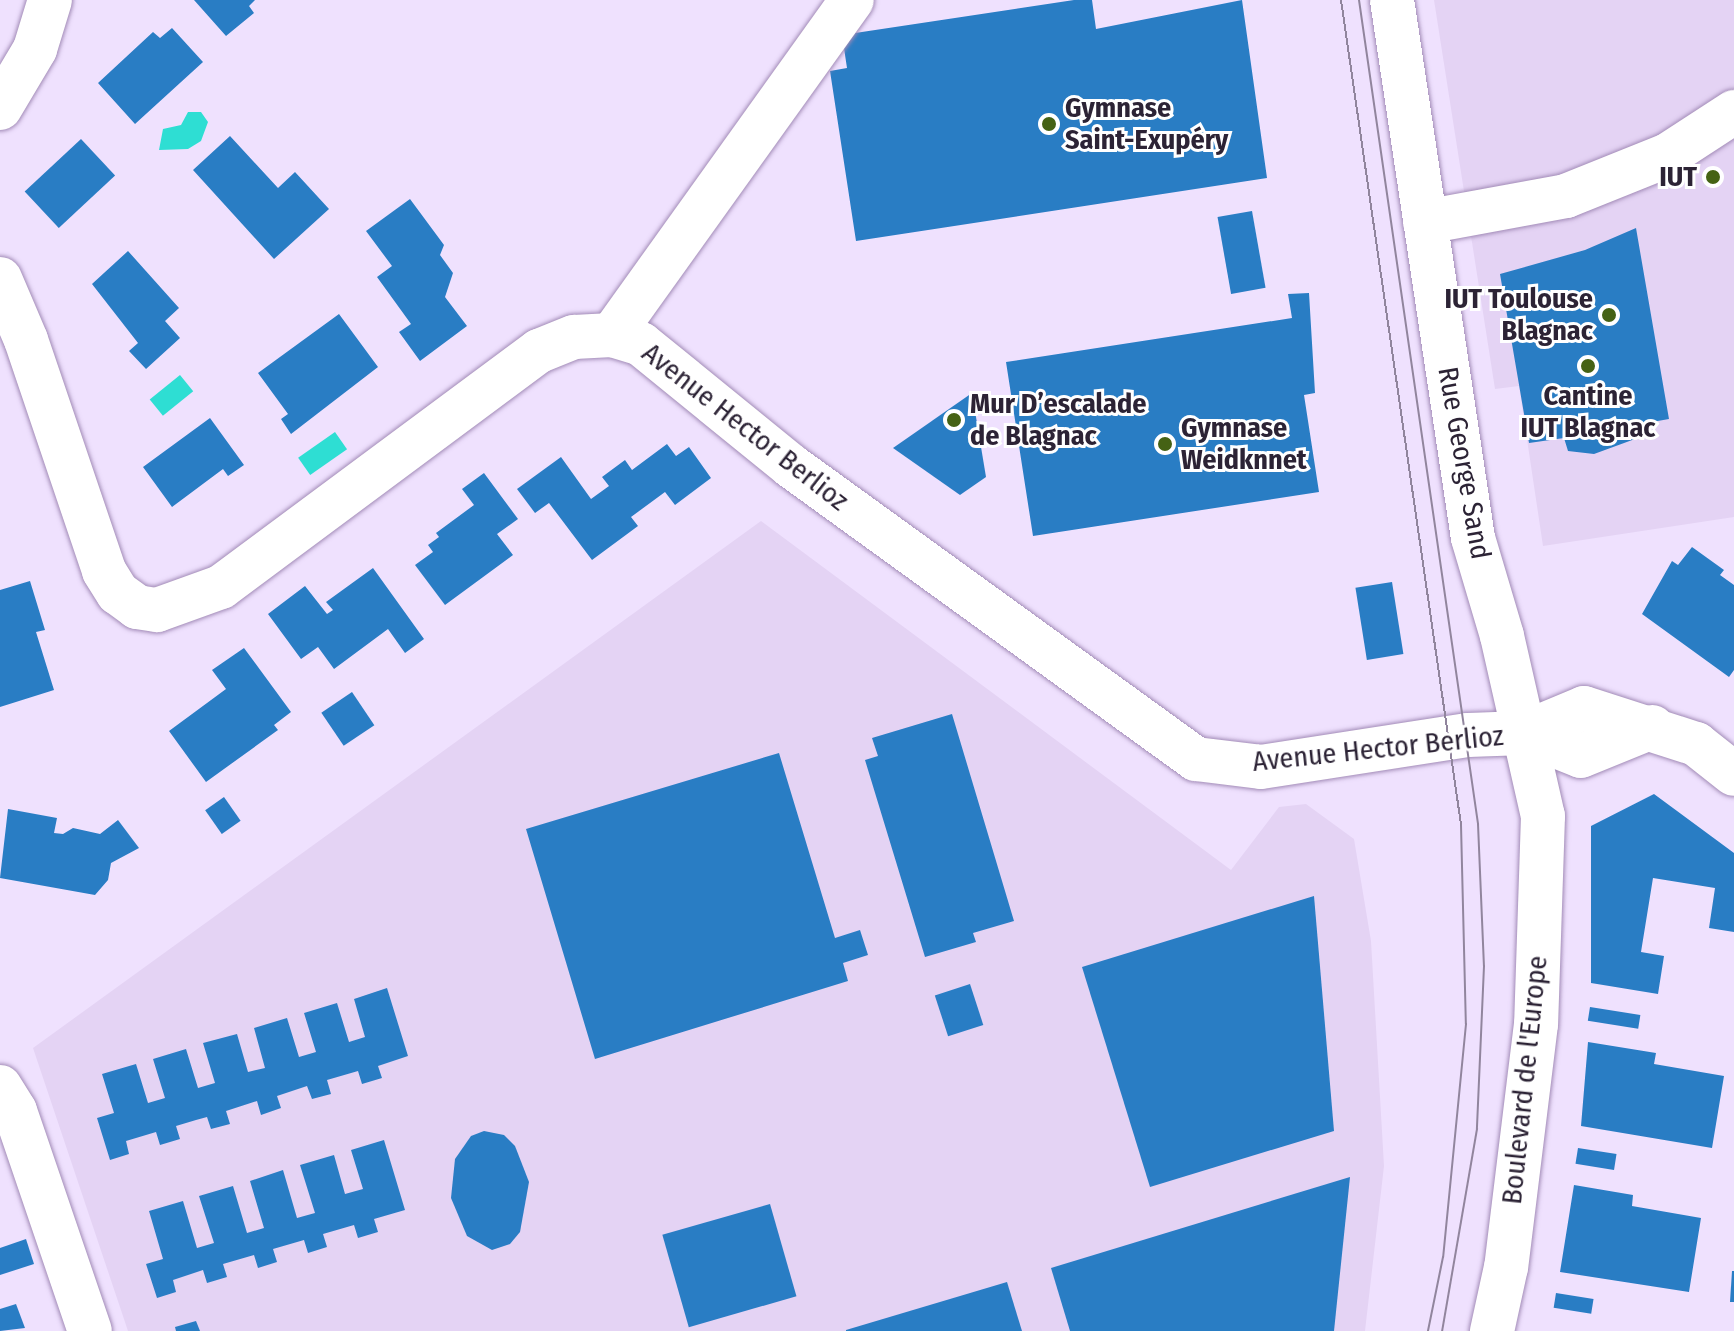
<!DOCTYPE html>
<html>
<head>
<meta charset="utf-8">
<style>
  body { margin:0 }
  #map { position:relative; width:1734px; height:1331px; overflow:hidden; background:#efe1fe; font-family:"Fira Sans Condensed",sans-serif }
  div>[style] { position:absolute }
  .built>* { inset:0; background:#e4d3f4 }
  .water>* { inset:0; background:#2eded3; transform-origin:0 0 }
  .building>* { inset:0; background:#297dc4; transform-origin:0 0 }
  .roads { filter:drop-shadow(0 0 2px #a28bb7) drop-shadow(0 0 2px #a28bb7) }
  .minor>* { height:44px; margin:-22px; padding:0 22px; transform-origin:22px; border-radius:22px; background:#fff }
  .tram>* { height:2px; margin:-1px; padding:0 1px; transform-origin:1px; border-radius:1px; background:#91859d }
  .dots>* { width:22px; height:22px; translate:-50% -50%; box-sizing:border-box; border:4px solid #fff; border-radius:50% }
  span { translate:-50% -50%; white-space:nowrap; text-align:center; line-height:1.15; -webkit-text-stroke:6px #fff; paint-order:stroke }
  .poi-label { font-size:28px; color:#2c2335; font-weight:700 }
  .left { translate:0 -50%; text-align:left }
  .right { translate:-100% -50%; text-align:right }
  .street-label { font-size:28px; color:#2c2335 }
</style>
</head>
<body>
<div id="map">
  <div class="built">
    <i style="clip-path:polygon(1434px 0,1734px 0,1734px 517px,1543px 546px,1519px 386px,1495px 389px)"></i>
    <i style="clip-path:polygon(761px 521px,1231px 870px,1279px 807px,1306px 804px,1354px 839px,1371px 941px,1384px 1166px,1365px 1331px,128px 1331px,33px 1048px)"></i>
  </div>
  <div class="water">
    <i style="clip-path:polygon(188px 112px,201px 112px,208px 122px,201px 141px,188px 149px,159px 150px,163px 129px,181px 125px)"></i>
    <i style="left:180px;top:375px;width:21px;height:39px;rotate:51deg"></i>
    <i style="left:335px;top:432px;width:21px;height:45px;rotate:55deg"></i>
  </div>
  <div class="building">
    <i style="clip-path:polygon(194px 0,255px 0,249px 6px,254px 13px,226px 36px)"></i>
    <i style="clip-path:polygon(1074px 0,1092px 0,1096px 29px,1242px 0,1267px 178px,856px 241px,830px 71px,847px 68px,842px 35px)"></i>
    <i style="clip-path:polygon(172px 28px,203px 62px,135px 124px,98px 83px,153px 32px,160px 38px)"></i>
    <i style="clip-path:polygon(230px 136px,278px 188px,295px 172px,329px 209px,274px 259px,193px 170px)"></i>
    <i style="left:81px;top:139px;width:50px;height:77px;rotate:47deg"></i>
    <i style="clip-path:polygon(410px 199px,444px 245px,440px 255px,453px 273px,445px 297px,467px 326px,420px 361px,399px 332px,411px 324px,377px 277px,392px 266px,366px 231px)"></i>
    <i style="left:1252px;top:211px;width:78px;height:35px;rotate:80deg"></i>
    <i style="clip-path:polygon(1636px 228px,1669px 419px,1635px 425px,1635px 439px,1594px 454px,1568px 451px,1564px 438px,1529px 443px,1500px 274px,1585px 250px)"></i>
    <i style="clip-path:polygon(128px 251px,179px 308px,165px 321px,180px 338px,146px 369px,129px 351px,138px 343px,92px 284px)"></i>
    <i style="clip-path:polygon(1309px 293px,1315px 393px,1304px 395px,1319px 492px,1033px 536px,1006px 362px,1292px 318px,1288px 294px)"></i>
    <i style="clip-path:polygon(339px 314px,378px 367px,291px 434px,281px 419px,288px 414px,258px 373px)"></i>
    <i style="clip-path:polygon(972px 393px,986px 477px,960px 495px,893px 448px)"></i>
    <i style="clip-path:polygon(210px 418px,244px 465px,228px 476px,223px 469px,172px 507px,143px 467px)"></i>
    <i style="clip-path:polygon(667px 444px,676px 456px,689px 447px,711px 478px,675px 505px,665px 492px,631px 517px,638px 526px,592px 560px,549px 503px,535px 513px,517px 489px,561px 457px,591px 499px,609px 486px,602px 477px,625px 460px,632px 470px)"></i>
    <i style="clip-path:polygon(484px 473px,518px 519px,497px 534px,513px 555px,445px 605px,415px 565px,433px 552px,428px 545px,439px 537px,436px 533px,474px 505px,462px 489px)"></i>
    <i style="clip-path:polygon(1692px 547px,1724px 570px,1720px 575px,1734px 585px,1734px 670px,1729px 677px,1642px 614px,1672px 561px,1678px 565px)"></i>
    <i style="clip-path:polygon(373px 568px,424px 639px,405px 653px,388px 629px,334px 669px,318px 647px,301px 659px,268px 614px,305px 586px,327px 614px,333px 610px,326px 602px)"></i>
    <i style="clip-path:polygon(30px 581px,45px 630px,36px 632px,54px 690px,0 707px,0 590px)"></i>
    <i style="left:1392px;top:582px;width:73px;height:37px;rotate:81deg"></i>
    <i style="clip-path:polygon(244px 648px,291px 712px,274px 725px,278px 730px,206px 782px,169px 731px,226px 689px,212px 670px)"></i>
    <i style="left:352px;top:692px;width:40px;height:37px;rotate:56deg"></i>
    <i style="clip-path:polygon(952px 714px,1014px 921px,973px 933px,976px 942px,925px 957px,865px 760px,878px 756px,872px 738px)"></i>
    <i style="clip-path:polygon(779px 753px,835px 938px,860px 930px,868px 955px,843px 963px,848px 981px,595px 1059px,526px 829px)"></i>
    <i style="clip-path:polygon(1654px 794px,1734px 853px,1734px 932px,1709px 928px,1715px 888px,1653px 878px,1641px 952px,1664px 956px,1658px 994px,1591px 983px,1591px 826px)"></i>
    <i style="left:224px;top:797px;width:29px;height:23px;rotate:55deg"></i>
    <i style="clip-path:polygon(8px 809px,57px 818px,54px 833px,63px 834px,73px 828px,100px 834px,118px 820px,139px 848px,111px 863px,108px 880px,95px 895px,0 878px)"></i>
    <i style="clip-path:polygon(1314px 896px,1334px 1131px,1150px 1187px,1082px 967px)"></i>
    <i style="left:970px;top:984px;width:43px;height:37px;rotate:72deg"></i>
    <i style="clip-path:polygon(387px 988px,408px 1056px,378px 1066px,382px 1078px,362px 1084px,358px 1071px,327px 1080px,331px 1094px,312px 1099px,307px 1086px,277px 1096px,281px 1108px,261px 1115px,257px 1101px,226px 1111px,230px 1124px,211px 1129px,207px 1117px,196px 1120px,176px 1126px,180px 1139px,160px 1145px,156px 1132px,126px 1141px,129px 1154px,110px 1160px,97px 1118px,114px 1113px,102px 1074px,136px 1064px,148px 1103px,165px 1098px,153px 1059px,186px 1049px,198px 1088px,215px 1083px,203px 1043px,237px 1034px,248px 1072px,265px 1068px,254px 1028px,287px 1018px,299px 1057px,316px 1052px,304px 1013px,337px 1003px,349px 1042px,365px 1037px,354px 999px)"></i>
    <i style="left:1590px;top:1007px;width:51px;height:14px;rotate:9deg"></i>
    <i style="clip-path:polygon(1588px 1042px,1656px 1053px,1654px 1064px,1724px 1076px,1712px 1148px,1581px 1126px)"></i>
    <i style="clip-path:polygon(484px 1131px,504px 1135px,515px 1146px,529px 1182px,520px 1232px,510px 1244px,492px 1250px,467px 1236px,451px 1198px,455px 1159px,471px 1136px)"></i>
    <i style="clip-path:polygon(384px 1140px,405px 1210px,374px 1219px,378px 1232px,358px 1238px,354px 1225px,323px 1234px,327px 1247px,308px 1253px,304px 1240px,273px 1249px,277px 1262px,258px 1268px,254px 1255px,223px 1264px,227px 1277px,207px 1283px,203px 1270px,173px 1280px,176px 1292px,157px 1298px,146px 1264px,163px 1259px,149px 1211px,183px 1201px,197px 1248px,214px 1243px,199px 1196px,233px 1186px,247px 1233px,264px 1228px,250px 1181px,283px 1170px,297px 1218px,315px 1213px,300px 1165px,334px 1155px,345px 1194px,363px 1189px,351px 1150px)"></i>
    <i style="left:1578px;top:1148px;width:39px;height:16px;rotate:9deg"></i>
    <i style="clip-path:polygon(1350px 1177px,1334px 1331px,1070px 1331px,1051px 1268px)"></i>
    <i style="clip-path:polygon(1574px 1185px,1633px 1195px,1632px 1206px,1701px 1218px,1689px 1292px,1560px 1272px)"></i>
    <i style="left:770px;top:1204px;width:96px;height:112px;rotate:74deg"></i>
    <i style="clip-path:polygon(26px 1239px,34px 1264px,0 1275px,0 1248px)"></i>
    <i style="clip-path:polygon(1732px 1271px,1734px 1271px,1734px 1302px,1730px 1302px)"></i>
    <i style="clip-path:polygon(1007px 1282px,1022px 1331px,846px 1331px,846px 1330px)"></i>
    <i style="left:1556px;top:1293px;width:38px;height:15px;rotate:9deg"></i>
    <i style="clip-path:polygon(16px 1304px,25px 1328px,0 1331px,0 1309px)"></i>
    <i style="clip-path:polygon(196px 1321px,200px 1331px,176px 1331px,175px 1327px)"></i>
  </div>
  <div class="roads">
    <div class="minor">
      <i style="left:1392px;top:0;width:544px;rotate:81.44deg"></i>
      <i style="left:1473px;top:538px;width:102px;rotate:73.5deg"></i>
      <i style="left:1502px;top:636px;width:185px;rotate:77.2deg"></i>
      <i style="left:1543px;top:816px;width:208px;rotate:91.9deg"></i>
      <i style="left:1536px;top:1024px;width:245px;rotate:97deg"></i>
      <i style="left:1506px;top:1267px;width:66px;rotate:102.3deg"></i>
      <i style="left:0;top:108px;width:69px;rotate:-59.3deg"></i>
      <i style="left:35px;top:49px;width:51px;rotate:-73deg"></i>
      <i style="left:1425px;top:222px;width:143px;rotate:-10.4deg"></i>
      <i style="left:1566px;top:196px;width:110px;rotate:-21.9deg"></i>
      <i style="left:1668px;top:155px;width:79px;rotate:-33.1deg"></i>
      <i style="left:0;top:279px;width:66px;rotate:66.9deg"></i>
      <i style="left:26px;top:340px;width:244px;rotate:71.3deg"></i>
      <i style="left:104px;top:571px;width:26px;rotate:58deg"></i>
      <i style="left:118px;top:593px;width:24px;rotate:36deg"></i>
      <i style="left:137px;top:607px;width:20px;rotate:9deg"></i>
      <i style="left:157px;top:610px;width:68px;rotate:-19.8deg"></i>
      <i style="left:221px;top:587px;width:396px;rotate:-36.6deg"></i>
      <i style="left:539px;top:351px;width:38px;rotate:-22deg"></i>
      <i style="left:574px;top:337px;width:38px;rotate:-3deg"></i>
      <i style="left:612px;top:335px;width:30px;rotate:17deg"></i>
      <i style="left:641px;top:344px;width:193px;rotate:39.1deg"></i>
      <i style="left:791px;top:466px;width:500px;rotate:35.9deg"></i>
      <i style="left:1196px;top:759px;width:65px;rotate:7deg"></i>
      <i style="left:1261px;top:767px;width:209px;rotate:-8.8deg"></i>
      <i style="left:1468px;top:735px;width:56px;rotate:-2deg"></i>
      <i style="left:1524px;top:733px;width:61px;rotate:22deg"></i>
      <i style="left:1581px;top:756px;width:77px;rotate:-22.2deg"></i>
      <i style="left:612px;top:335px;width:412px;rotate:-54.4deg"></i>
      <i style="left:1524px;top:733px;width:65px;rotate:-22.6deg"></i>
      <i style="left:1584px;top:708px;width:118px;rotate:17.8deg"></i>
      <i style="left:1696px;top:744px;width:48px;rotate:38.3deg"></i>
      <i style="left:0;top:1087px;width:28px;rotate:58deg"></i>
      <i style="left:15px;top:1111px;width:232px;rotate:71.2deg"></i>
    </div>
  </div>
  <div class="tram">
    <i style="left:1341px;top:0;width:834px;rotate:81.72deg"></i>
    <i style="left:1461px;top:825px;width:199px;rotate:88.6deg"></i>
    <i style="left:1466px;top:1024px;width:234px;rotate:95.6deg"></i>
    <i style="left:1443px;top:1257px;width:76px;rotate:101.5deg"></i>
    <i style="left:1359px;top:0;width:833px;rotate:81.78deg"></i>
    <i style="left:1478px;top:824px;width:142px;rotate:87.6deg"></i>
    <i style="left:1484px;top:966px;width:163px;rotate:92.5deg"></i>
    <i style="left:1477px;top:1129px;width:205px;rotate:99.8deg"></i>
  </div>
  <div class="dots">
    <i style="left:1049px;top:124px;background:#456214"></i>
    <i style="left:1713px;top:177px;background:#456214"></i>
    <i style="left:1609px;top:315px;background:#456214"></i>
    <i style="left:1588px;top:366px;background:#456214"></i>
    <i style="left:954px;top:420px;background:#456214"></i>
    <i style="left:1165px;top:444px;background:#456214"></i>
  </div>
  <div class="poi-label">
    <span class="left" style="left:1065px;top:124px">Gymnase<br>Saint-Exupéry</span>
    <span class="right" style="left:1697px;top:177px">IUT</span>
    <span class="right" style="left:1593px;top:315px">IUT Toulouse<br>Blagnac</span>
    <span style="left:1588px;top:412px">Cantine<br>IUT Blagnac</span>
    <span class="left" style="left:970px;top:420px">Mur D’escalade<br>de Blagnac</span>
    <span class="left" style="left:1181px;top:444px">Gymnase<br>Weidknnet</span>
  </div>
  <div class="street-label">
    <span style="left:745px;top:427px;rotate:38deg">Avenue Hector Berlioz</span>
    <span style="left:1464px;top:463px;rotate:80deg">Rue George Sand</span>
    <span style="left:1378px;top:749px;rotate:-6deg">Avenue Hector Berlioz</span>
    <span style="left:1525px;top:1080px;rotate:-84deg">Boulevard de l'Europe</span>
  </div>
</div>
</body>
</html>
